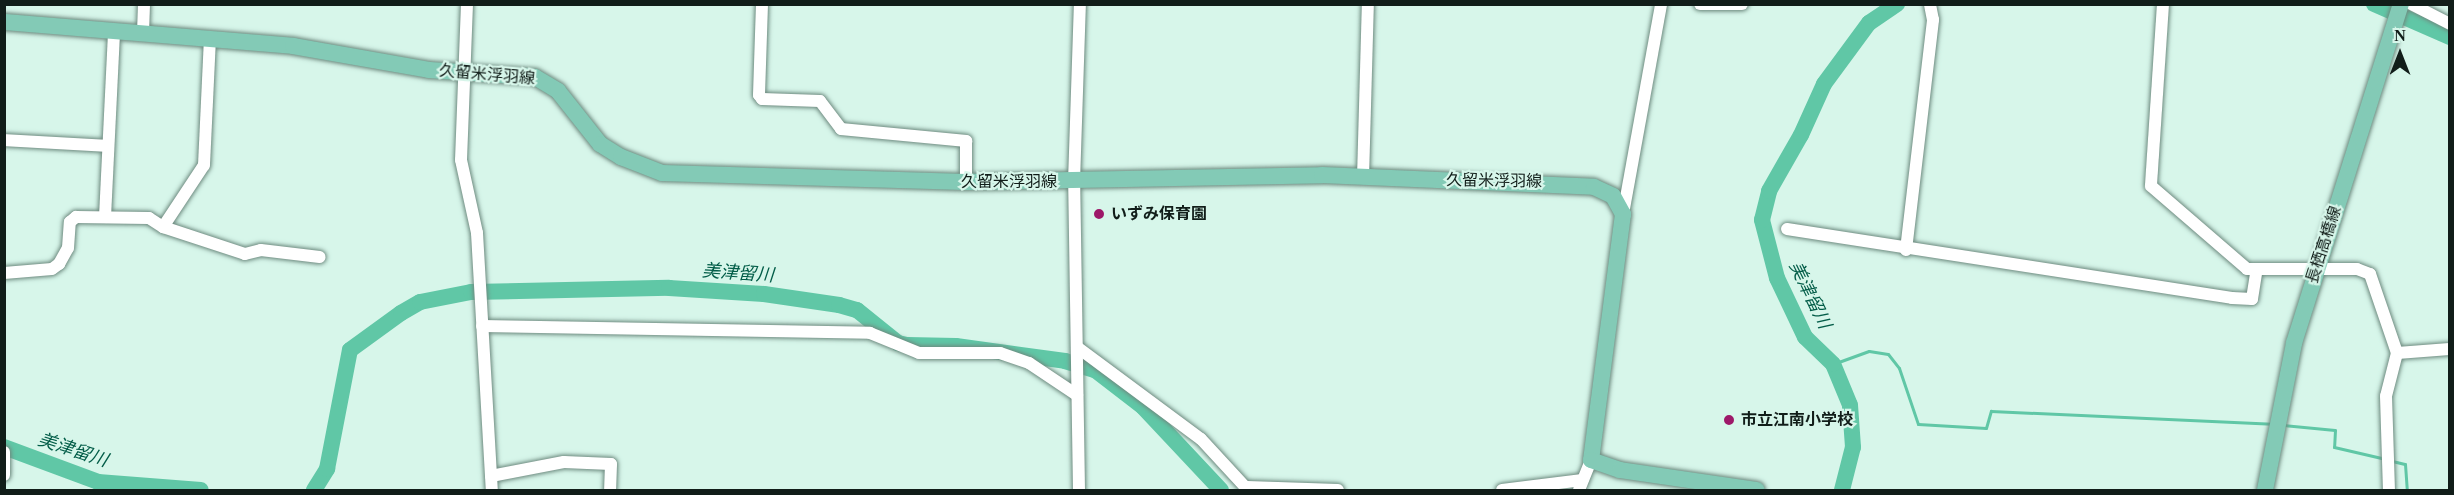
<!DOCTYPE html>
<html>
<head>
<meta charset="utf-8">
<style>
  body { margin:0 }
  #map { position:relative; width:2454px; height:495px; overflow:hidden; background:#d7f6ea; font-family:"Times New Roman","Noto Sans JP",serif }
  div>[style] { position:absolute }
  .stream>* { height:3px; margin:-1.5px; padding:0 1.5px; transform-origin:1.5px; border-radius:1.5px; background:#60c7a6 }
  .river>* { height:16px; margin:-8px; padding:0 8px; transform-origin:8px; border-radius:8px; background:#60c7a6 }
  .roads { filter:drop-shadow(0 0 2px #6e8b80) drop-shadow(0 0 2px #6e8b80) }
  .minor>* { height:12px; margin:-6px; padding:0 6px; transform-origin:6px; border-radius:6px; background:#fff }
  .major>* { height:16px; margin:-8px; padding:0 8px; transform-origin:8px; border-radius:8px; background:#83cab6 }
  .dots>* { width:16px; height:16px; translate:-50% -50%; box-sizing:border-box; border:3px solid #d7f6ea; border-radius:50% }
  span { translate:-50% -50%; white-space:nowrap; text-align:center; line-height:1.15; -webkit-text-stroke:4.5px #d7f6ea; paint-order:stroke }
  .street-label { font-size:16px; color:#111d19 }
  .poi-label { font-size:16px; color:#111d19; font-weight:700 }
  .left { translate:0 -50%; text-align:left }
  .water-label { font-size:18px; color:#035d48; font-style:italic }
  .frame { position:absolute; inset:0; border:6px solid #111d19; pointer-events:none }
  .north { position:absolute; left:2370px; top:24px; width:60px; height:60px; -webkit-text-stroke:4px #d7f6ea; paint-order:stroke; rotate:0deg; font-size:16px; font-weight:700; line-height:24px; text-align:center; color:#111d19 }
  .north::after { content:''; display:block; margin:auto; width:21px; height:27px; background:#111d19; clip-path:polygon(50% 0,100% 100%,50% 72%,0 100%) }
</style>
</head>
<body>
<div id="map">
  <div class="stream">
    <i style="left:1833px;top:364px;width:38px;rotate:-20deg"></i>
    <i style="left:1869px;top:351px;width:19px;rotate:9deg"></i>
    <i style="left:1888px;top:354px;width:18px;rotate:52deg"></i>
    <i style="left:1899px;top:368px;width:59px;rotate:71.3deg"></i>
    <i style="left:1918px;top:424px;width:68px;rotate:3.4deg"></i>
    <i style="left:1986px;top:428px;width:18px;rotate:-74deg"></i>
    <i style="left:1991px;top:411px;width:281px;rotate:2.6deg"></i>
    <i style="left:2284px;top:425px;width:51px;rotate:5.6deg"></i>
    <i style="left:2335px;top:430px;width:17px;rotate:93deg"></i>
    <i style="left:2334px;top:447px;width:53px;rotate:13deg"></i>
    <i style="left:2392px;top:461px;width:13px;rotate:13deg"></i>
    <i style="left:2405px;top:464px;width:26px;rotate:86deg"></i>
  </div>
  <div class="river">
    <i style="left:2374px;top:4px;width:83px;rotate:23.5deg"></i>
    <i style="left:4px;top:447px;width:100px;rotate:20.4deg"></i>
    <i style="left:98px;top:482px;width:103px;rotate:4.4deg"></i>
    <i style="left:314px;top:490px;width:25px;rotate:-58deg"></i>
    <i style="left:327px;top:469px;width:121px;rotate:-79.1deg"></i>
    <i style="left:350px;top:350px;width:63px;rotate:-36deg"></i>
    <i style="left:401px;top:313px;width:22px;rotate:-30deg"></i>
    <i style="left:420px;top:302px;width:52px;rotate:-11.1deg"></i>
    <i style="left:471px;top:292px;width:198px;rotate:-1.2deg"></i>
    <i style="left:669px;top:288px;width:95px;rotate:3.6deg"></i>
    <i style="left:764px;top:294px;width:76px;rotate:8.3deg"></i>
    <i style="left:839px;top:305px;width:19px;rotate:16deg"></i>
    <i style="left:857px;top:310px;width:53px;rotate:38.8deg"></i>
    <i style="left:898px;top:343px;width:9px;rotate:13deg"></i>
    <i style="left:907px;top:345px;width:49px;rotate:1.2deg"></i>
    <i style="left:956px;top:346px;width:110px;rotate:7.8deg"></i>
    <i style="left:1065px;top:361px;width:31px;rotate:17deg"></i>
    <i style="left:1095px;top:370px;width:61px;rotate:37.6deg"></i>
    <i style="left:1143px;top:407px;width:114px;rotate:46.8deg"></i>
    <i style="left:1842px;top:490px;width:44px;rotate:-75.7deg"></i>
    <i style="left:1853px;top:447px;width:42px;rotate:-94.1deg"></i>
    <i style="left:1850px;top:405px;width:44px;rotate:-112.5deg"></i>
    <i style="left:1833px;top:364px;width:39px;rotate:-136deg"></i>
    <i style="left:1805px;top:337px;width:65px;rotate:-115.4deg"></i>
    <i style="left:1777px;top:278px;width:60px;rotate:-104.5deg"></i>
    <i style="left:1762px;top:220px;width:30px;rotate:-76deg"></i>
    <i style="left:1769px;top:191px;width:64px;rotate:-60.3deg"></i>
    <i style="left:1801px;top:135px;width:56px;rotate:-65.7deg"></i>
    <i style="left:1824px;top:84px;width:76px;rotate:-53.6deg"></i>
    <i style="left:1869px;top:23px;width:34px;rotate:-34deg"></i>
  </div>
  <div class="roads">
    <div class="minor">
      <i style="left:467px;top:4px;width:156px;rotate:92.2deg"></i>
      <i style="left:461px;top:160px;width:75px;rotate:77.6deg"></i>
      <i style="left:477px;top:233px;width:257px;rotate:86.7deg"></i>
      <i style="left:762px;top:4px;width:91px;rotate:91.9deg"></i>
      <i style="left:759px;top:95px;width:5px;rotate:53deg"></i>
      <i style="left:762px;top:99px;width:58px;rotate:2deg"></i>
      <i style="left:820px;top:101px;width:35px;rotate:53deg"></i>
      <i style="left:841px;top:129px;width:126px;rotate:5.5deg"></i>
      <i style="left:966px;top:141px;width:41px;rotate:90deg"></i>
      <i style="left:1700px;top:4px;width:42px"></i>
      <i style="left:2163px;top:4px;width:182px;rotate:93.8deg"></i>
      <i style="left:2151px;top:186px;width:127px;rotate:40.8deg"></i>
      <i style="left:2247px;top:269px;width:110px"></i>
      <i style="left:2357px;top:269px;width:14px;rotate:21deg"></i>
      <i style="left:2370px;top:274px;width:83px;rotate:71.1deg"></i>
      <i style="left:2397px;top:353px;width:44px;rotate:104.3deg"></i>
      <i style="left:2386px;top:396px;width:94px;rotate:88.2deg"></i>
      <i style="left:2411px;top:4px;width:44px;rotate:27.1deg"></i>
      <i style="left:143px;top:33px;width:29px;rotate:-88deg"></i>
      <i style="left:4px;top:140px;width:104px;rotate:3.3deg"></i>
      <i style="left:1363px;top:178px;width:174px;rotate:-88.4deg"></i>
      <i style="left:1623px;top:214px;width:213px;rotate:-79.7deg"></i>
      <i style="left:105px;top:217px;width:187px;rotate:-87.2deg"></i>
      <i style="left:163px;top:227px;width:86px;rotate:18.2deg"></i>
      <i style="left:245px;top:254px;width:16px;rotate:-14deg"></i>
      <i style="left:261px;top:250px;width:59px;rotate:6.8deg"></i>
      <i style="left:1787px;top:229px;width:450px;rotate:8.8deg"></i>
      <i style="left:2232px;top:298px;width:20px;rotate:3deg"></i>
      <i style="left:2252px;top:299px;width:30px;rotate:-81deg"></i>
      <i style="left:1906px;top:250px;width:232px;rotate:-83.3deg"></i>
      <i style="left:1933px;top:20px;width:16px;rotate:-101deg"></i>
      <i style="left:4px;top:273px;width:48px;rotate:-4.8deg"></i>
      <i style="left:52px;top:269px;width:9px;rotate:-36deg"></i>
      <i style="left:59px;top:264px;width:18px;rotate:-61deg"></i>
      <i style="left:68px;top:248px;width:26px;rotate:-86deg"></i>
      <i style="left:70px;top:222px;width:8px;rotate:-40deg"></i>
      <i style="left:76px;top:217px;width:73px;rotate:0.8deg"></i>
      <i style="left:149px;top:218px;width:17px;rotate:33deg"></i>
      <i style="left:163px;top:227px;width:74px;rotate:-56.5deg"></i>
      <i style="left:204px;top:165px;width:127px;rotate:-87.3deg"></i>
      <i style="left:482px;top:326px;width:388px;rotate:1deg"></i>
      <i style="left:870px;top:333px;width:53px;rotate:22.2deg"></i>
      <i style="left:919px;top:353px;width:81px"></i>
      <i style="left:1000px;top:353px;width:31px;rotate:19deg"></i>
      <i style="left:1029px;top:363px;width:58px;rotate:33.7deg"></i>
      <i style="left:1077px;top:347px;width:154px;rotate:36.6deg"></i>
      <i style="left:1201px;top:439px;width:69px;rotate:47.3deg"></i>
      <i style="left:2397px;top:353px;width:53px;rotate:-4.3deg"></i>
      <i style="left:4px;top:452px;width:23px;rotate:90deg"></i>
      <i style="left:491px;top:476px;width:74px;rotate:-10.9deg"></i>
      <i style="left:564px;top:462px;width:47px;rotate:2.4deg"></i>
      <i style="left:611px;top:464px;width:26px;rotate:92deg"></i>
      <i style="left:1247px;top:487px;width:91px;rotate:1.9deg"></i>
      <i style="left:1079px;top:490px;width:308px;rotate:-90.9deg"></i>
      <i style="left:1074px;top:182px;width:178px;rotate:-88.1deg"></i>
      <i style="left:1502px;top:490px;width:81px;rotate:-7.1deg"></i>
      <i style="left:1579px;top:490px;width:32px;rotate:-68deg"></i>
    </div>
    <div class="major">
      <i style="left:4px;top:22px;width:290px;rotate:4.7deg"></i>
      <i style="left:293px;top:46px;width:138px;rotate:10deg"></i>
      <i style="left:429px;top:70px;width:106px;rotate:3.8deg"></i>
      <i style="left:535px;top:77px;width:27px;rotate:31deg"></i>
      <i style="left:558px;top:91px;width:68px;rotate:51.6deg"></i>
      <i style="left:600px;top:144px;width:25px;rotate:32deg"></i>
      <i style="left:621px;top:157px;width:44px;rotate:21.3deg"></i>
      <i style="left:662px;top:173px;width:304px;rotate:1.7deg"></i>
      <i style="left:966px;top:182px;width:356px;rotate:-1.1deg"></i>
      <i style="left:1322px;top:175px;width:272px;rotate:2.5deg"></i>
      <i style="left:1594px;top:187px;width:21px;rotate:25deg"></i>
      <i style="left:1613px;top:196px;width:21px;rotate:61deg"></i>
      <i style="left:1623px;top:214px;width:248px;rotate:97.4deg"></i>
      <i style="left:1591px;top:460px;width:31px;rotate:19deg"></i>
      <i style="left:1620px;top:470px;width:138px;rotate:8.3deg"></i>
      <i style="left:2265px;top:490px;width:150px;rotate:-78.8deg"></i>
      <i style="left:2294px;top:343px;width:355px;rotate:-72.5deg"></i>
    </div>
  </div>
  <div class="dots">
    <i style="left:1099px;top:214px;background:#9d1869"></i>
    <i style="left:1729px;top:420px;background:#9d1869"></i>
  </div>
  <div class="street-label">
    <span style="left:487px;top:75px;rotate:5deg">久留米浮羽線</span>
    <span style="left:1494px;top:181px;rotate:1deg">久留米浮羽線</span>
    <span style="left:1009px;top:182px">久留米浮羽線</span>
    <span style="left:2324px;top:245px;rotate:-72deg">長栖高橋線</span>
  </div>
  <div class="poi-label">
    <span class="left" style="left:1111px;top:214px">いずみ保育園</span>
    <span class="left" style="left:1741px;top:420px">市立江南小学校</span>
  </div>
  <div class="water-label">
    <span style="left:738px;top:273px;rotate:4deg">美津留川</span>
    <span style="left:1810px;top:295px;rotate:64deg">美津留川</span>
    <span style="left:73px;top:450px;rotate:18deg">美津留川</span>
  </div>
  <div class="frame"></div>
  <div class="north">N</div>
</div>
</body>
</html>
